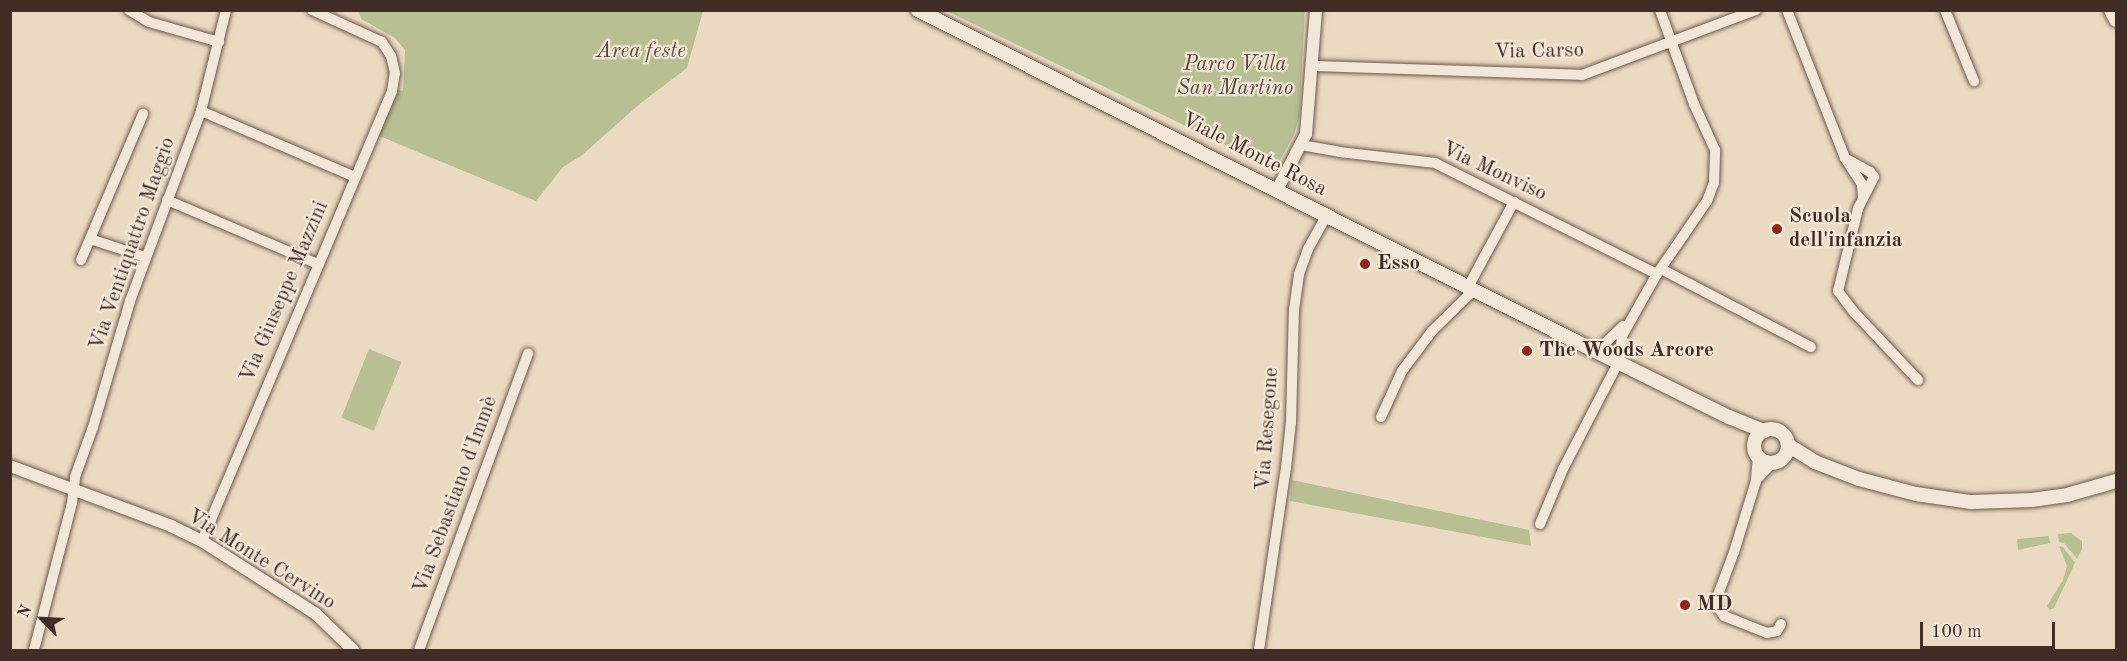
<!DOCTYPE html>
<html>
<head>
<meta charset="utf-8">
<style>
  body { margin:0 }
  #map { position:relative; width:2127px; height:661px; overflow:hidden; background:#ebdac2; font-family:"Old Standard TT",serif }
  div>[style] { position:absolute }
  .green>* { inset:0; background:#b8bf93; transform-origin:0 0 }
  .roads { filter:drop-shadow(0 0 2px #6a584d) drop-shadow(0 0 2px #6a584d) }
  .minor>* { height:10px; margin:-5px; padding:0 5px; transform-origin:5px; border-radius:5px; background:#f2e7d7 }
  .tertiary>* { height:12px; margin:-6px; padding:0 6px; transform-origin:6px; border-radius:6px; background:#f2e7d7 }
  .secondary>* { height:14px; margin:-7px; padding:0 7px; transform-origin:7px; border-radius:7px; background:#f2e7d7 }
  .secondary>.ring { margin:-7px; padding:0; box-sizing:content-box; background:none; border:14px solid #f2e7d7; border-radius:50% }
  .dots>* { width:16px; height:16px; translate:-50% -50%; box-sizing:border-box; border:3px solid #f2e7d7; border-radius:50% }
  span { translate:-50% -50%; white-space:nowrap; text-align:center; line-height:1.15; -webkit-text-stroke:4.5px #f2e7d7; paint-order:stroke }
  .park-label { font-size:21px; color:#574a3c; font-style:italic }
  .street-label { font-size:21px; color:#3f2d26 }
  .poi-label { font-size:21px; color:#3f2d26; font-weight:700 }
  .left { translate:0 -50%; text-align:left }
  .frame { position:absolute; inset:0; border:12px solid #3f2d26; pointer-events:none }
  .north { position:absolute; left:12px; top:589px; width:60px; height:60px; -webkit-text-stroke:4px #f2e7d7; paint-order:stroke; rotate:294deg; font-size:16px; font-weight:700; line-height:24px; text-align:center; color:#3f2d26 }
  .north::after { content:''; display:block; margin:auto; width:21px; height:27px; background:#3f2d26; clip-path:polygon(50% 0,100% 100%,50% 72%,0 100%) }
  .scale { position:absolute; left:1920px; top:622px; width:135px; height:27px; box-sizing:border-box; border:3px solid #3f2d26; border-top:0; padding-left:8px; font-size:18px; line-height:21px; white-space:nowrap; color:#3f2d26; -webkit-text-stroke:4px #f2e7d7; paint-order:stroke }
</style>
</head>
<body>
<div id="map">
  <div class="green">
    <i style="clip-path:polygon(359px 11px,703px 11px,687px 68px,642px 102px,582px 155px,563px 167px,536px 201px,377px 135px,395px 89px,403px 91px,405px 50px,395px 38px,361px 19px)"></i>
    <i style="clip-path:polygon(947px 11px,1305px 11px,1299px 117px,1294px 135px,1275px 169px)"></i>
    <i style="left:369px;top:349px;width:35px;height:74px;rotate:22deg"></i>
    <i style="clip-path:polygon(1292px 480px,1529px 530px,1531px 546px,1290px 501px)"></i>
    <i style="clip-path:polygon(2071px 533px,2082px 541px,2082px 549px,2077px 559px,2064px 543px,2059px 542px,2058px 534px)"></i>
    <i style="clip-path:polygon(2049px 536px,2050px 543px,2018px 550px,2017px 539px)"></i>
    <i style="clip-path:polygon(2059px 546px,2063px 547px,2075px 563px,2054px 608px,2049px 610px,2047px 606px,2063px 580px,2067px 566px)"></i>
  </div>
  <div class="roads">
    <div class="minor">
      <i style="left:129px;top:10px;width:23px;rotate:31deg"></i>
      <i style="left:149px;top:22px;width:73px;rotate:15.9deg"></i>
      <i style="left:1787px;top:10px;width:159px;rotate:68.6deg"></i>
      <i style="left:1845px;top:158px;width:31px;rotate:57deg"></i>
      <i style="left:1862px;top:184px;width:14px;rotate:86deg"></i>
      <i style="left:1945px;top:10px;width:77px;rotate:67.8deg"></i>
      <i style="left:1312px;top:66px;width:270px;rotate:1.9deg"></i>
      <i style="left:1582px;top:75px;width:186px;rotate:-20.5deg"></i>
      <i style="left:201px;top:111px;width:168px;rotate:23.2deg"></i>
      <i style="left:1301px;top:145px;width:39px;rotate:10deg"></i>
      <i style="left:1339px;top:152px;width:97px;rotate:6.5deg"></i>
      <i style="left:1435px;top:163px;width:248px;rotate:26.6deg"></i>
      <i style="left:1845px;top:158px;width:29px;rotate:29deg"></i>
      <i style="left:1870px;top:172px;width:6px;rotate:51deg"></i>
      <i style="left:1874px;top:177px;width:36px;rotate:117deg"></i>
      <i style="left:1858px;top:209px;width:84px;rotate:103.7deg"></i>
      <i style="left:1838px;top:291px;width:25px;rotate:53deg"></i>
      <i style="left:1853px;top:311px;width:95px;rotate:46.7deg"></i>
      <i style="left:167px;top:200px;width:164px;rotate:23deg"></i>
      <i style="left:90px;top:239px;width:58px;rotate:18.1deg"></i>
      <i style="left:81px;top:260px;width:159px;rotate:-67deg"></i>
      <i style="left:1661px;top:269px;width:169px;rotate:27.5deg"></i>
      <i style="left:1468px;top:287px;width:97px;rotate:-61.6deg"></i>
      <i style="left:1597px;top:351px;width:36px;rotate:-44deg"></i>
      <i style="left:1381px;top:417px;width:51px;rotate:-65.5deg"></i>
      <i style="left:1402px;top:371px;width:50px;rotate:-53.1deg"></i>
      <i style="left:1432px;top:331px;width:59px;rotate:-44.3deg"></i>
      <i style="left:1758px;top:456px;width:25px;rotate:95deg"></i>
      <i style="left:1756px;top:481px;width:74px;rotate:107.2deg"></i>
      <i style="left:1734px;top:552px;width:54px;rotate:110.4deg"></i>
      <i style="left:1715px;top:603px;width:16px;rotate:55deg"></i>
      <i style="left:1724px;top:616px;width:46px;rotate:21.6deg"></i>
      <i style="left:1767px;top:633px;width:10px;rotate:-11deg"></i>
      <i style="left:1777px;top:631px;width:8px;rotate:-60deg"></i>
      <i style="left:1758px;top:478px;width:21px;rotate:-47deg"></i>
      <i style="left:1540px;top:524px;width:60px;rotate:-67.3deg"></i>
      <i style="left:1563px;top:469px;width:122px;rotate:-62.6deg"></i>
      <i style="left:1619px;top:361px;width:25px;rotate:-83deg"></i>
      <i style="left:1622px;top:336px;width:71px;rotate:-60.6deg"></i>
      <i style="left:1657px;top:274px;width:88px;rotate:-55.6deg"></i>
      <i style="left:1707px;top:201px;width:19px;rotate:-69deg"></i>
      <i style="left:1714px;top:183px;width:33px;rotate:-88deg"></i>
      <i style="left:1715px;top:150px;width:51px;rotate:-114.5deg"></i>
      <i style="left:1694px;top:104px;width:100px;rotate:-109.9deg"></i>
      <i style="left:202px;top:541px;width:488px;rotate:-67.1deg"></i>
      <i style="left:392px;top:91px;width:18px;rotate:-81deg"></i>
      <i style="left:395px;top:73px;width:17px;rotate:-103deg"></i>
      <i style="left:391px;top:56px;width:17px;rotate:-123deg"></i>
      <i style="left:382px;top:42px;width:77px;rotate:-155.4deg"></i>
      <i style="left:34px;top:650px;width:152px;rotate:-75.5deg"></i>
      <i style="left:72px;top:503px;width:26px;rotate:-83deg"></i>
      <i style="left:75px;top:477px;width:53px;rotate:-70.2deg"></i>
      <i style="left:93px;top:427px;width:131px;rotate:-73.6deg"></i>
      <i style="left:130px;top:301px;width:203px;rotate:-69.5deg"></i>
      <i style="left:201px;top:111px;width:104px;rotate:-76.1deg"></i>
      <i style="left:419px;top:650px;width:316px;rotate:-69.8deg"></i>
      <i style="left:1259px;top:650px;width:184px;rotate:-81.6deg"></i>
      <i style="left:1286px;top:468px;width:46px;rotate:-83.8deg"></i>
      <i style="left:1291px;top:422px;width:112px;rotate:-88.5deg"></i>
      <i style="left:1294px;top:310px;width:36px;rotate:-82deg"></i>
      <i style="left:1299px;top:274px;width:27px;rotate:-70deg"></i>
      <i style="left:1308px;top:249px;width:38px;rotate:-61deg"></i>
    </div>
    <div class="tertiary">
      <i style="left:1277px;top:190px;width:63px;rotate:-62.6deg"></i>
      <i style="left:1306px;top:134px;width:124px;rotate:-85.4deg"></i>
      <i style="left:10px;top:466px;width:172px;rotate:20.4deg"></i>
      <i style="left:171px;top:526px;width:34px;rotate:26deg"></i>
      <i style="left:202px;top:541px;width:135px;rotate:32.6deg"></i>
      <i style="left:316px;top:614px;width:52px;rotate:44.2deg"></i>
    </div>
    <div class="secondary">
      <i style="left:918px;top:10px;width:736px;rotate:26.74deg"></i>
      <i style="left:1575px;top:341px;width:172px;rotate:26.3deg"></i>
      <i style="left:1729px;top:417px;width:38px;rotate:22deg"></i>
      <i style="left:2111px;top:10px;width:11px;rotate:63deg"></i>
      <i class="ring" style="left:1754px;top:429px;width:20px;height:20px"></i>
      <i style="left:1788px;top:445px;width:32px;rotate:32deg"></i>
      <i style="left:1815px;top:462px;width:47px;rotate:21.1deg"></i>
      <i style="left:1859px;top:479px;width:59px;rotate:14.7deg"></i>
      <i style="left:1916px;top:494px;width:56px;rotate:8.3deg"></i>
      <i style="left:1971px;top:502px;width:61px;rotate:-1.9deg"></i>
      <i style="left:2032px;top:500px;width:35px;rotate:-8deg"></i>
      <i style="left:2067px;top:495px;width:51px;rotate:-15.9deg"></i>
    </div>
  </div>
  <div class="dots">
    <i style="left:1777px;top:229px;background:#8f2418"></i>
    <i style="left:1365px;top:264px;background:#8f2418"></i>
    <i style="left:1527px;top:351px;background:#8f2418"></i>
    <i style="left:1685px;top:605px;background:#8f2418"></i>
  </div>
  <div class="park-label">
    <span style="left:641px;top:52px">Area feste</span>
    <span style="left:1235px;top:77px">Parco Villa<br>San Martino</span>
  </div>
  <div class="street-label">
    <span style="left:1539px;top:52px;rotate:-1deg">Via Carso</span>
    <span style="left:1254px;top:155px;rotate:27deg">Viale Monte Rosa</span>
    <span style="left:1494px;top:172px;rotate:25deg">Via Monviso</span>
    <span style="left:133px;top:244px;rotate:-71deg">Via Ventiquattro Maggio</span>
    <span style="left:285px;top:292px;rotate:-67deg">Via Giuseppe Mazzini</span>
    <span style="left:1268px;top:429px;rotate:-86deg">Via Resegone</span>
    <span style="left:456px;top:495px;rotate:-70deg">Via Sebastiano d'Immè</span>
    <span style="left:261px;top:560px;rotate:32deg">Via Monte Cervino</span>
  </div>
  <div class="poi-label">
    <span class="left" style="left:1789px;top:229px">Scuola<br>dell'infanzia</span>
    <span class="left" style="left:1377px;top:264px">Esso</span>
    <span class="left" style="left:1539px;top:351px">The Woods Arcore</span>
    <span class="left" style="left:1697px;top:605px">MD</span>
  </div>
  <div class="frame"></div>
  <div class="north">N</div>
  <div class="scale">100 m</div>
</div>
</body>
</html>
